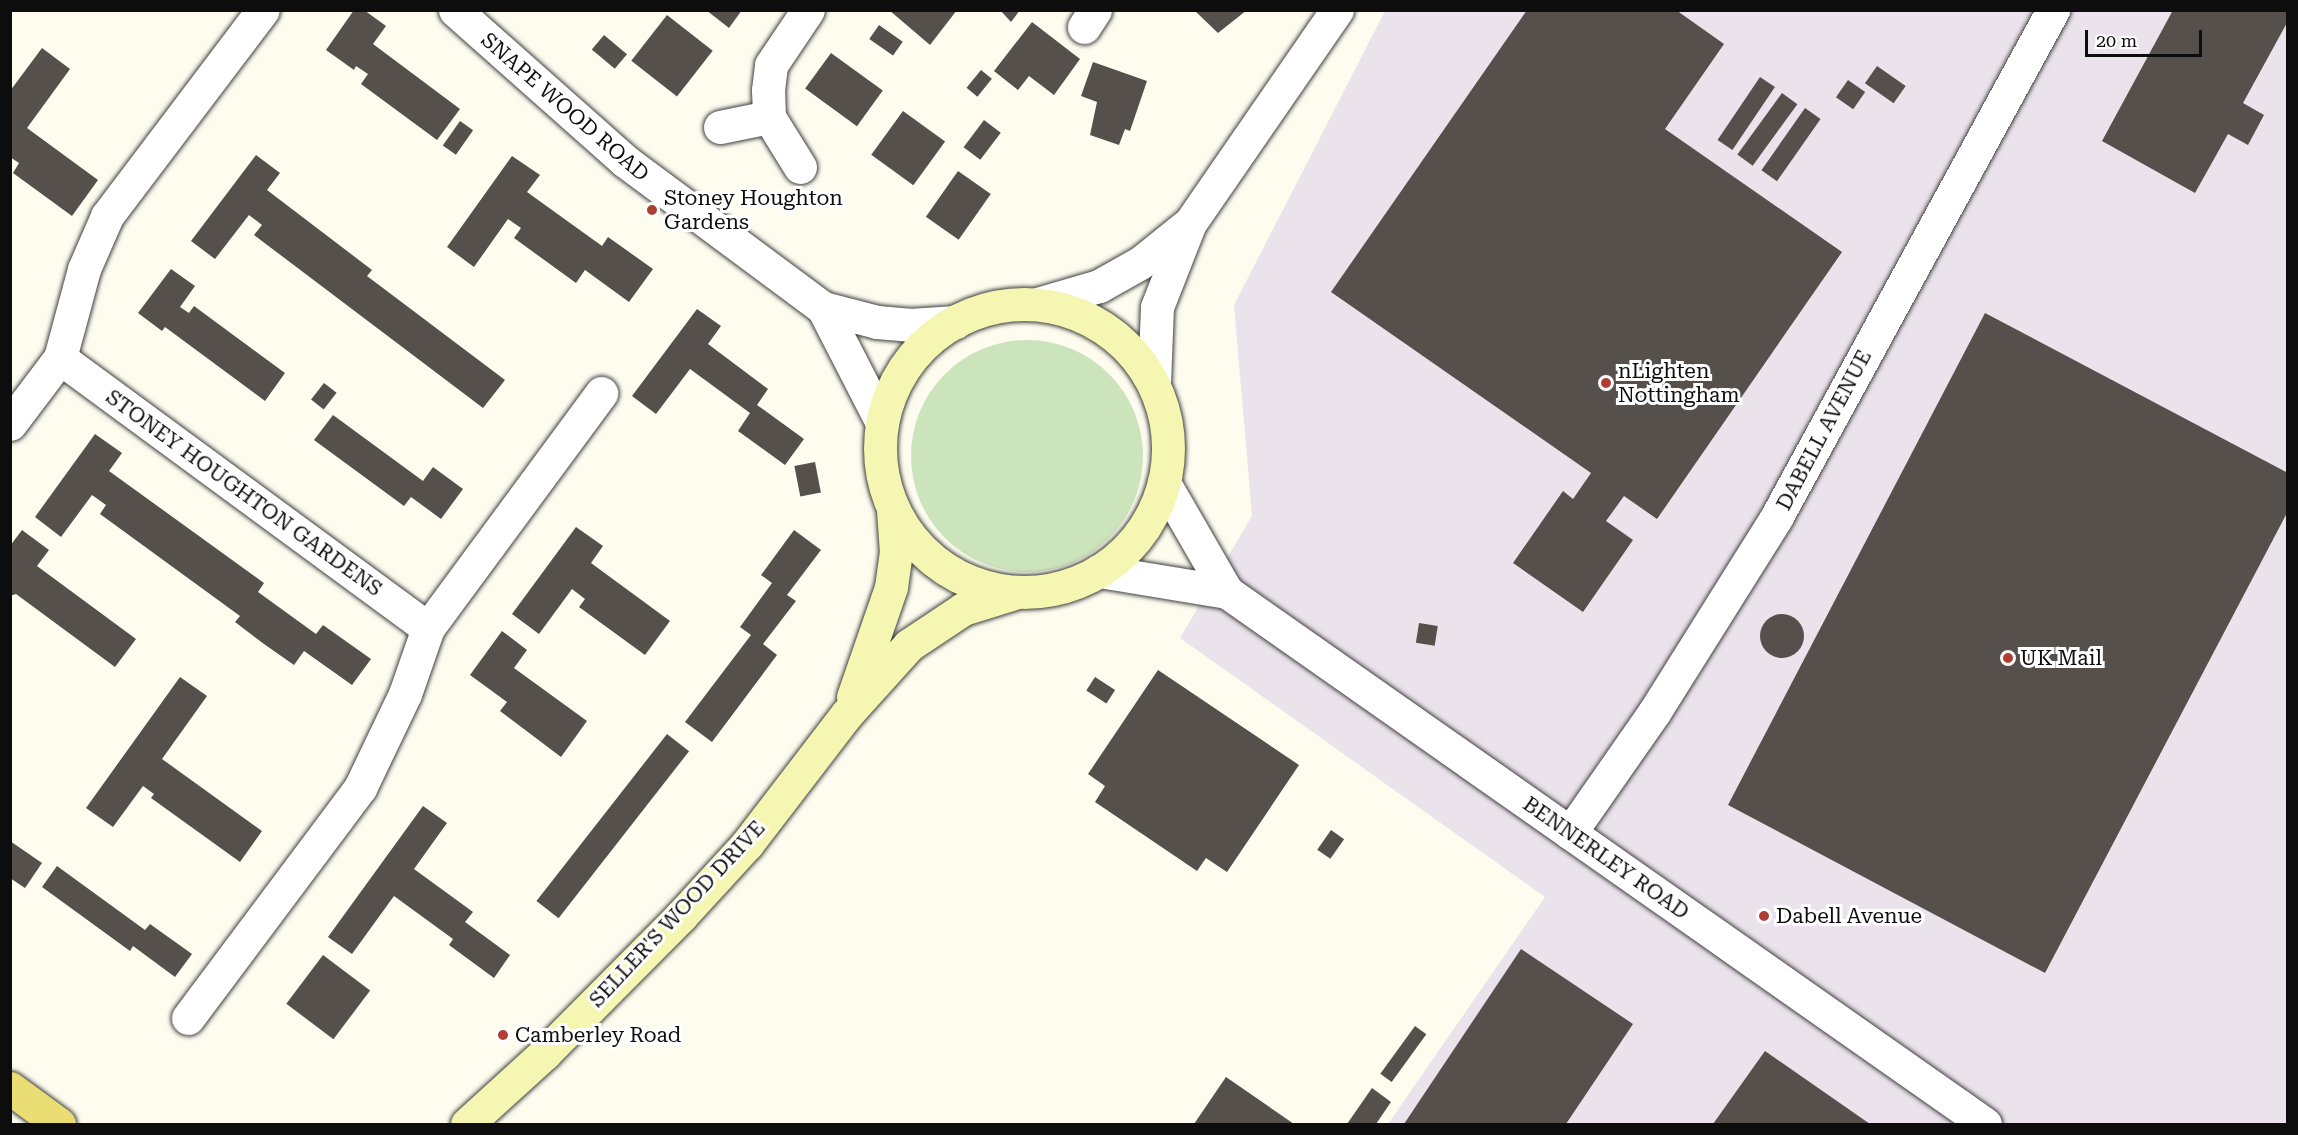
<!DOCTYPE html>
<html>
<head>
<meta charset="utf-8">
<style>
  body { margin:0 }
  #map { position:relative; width:2298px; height:1135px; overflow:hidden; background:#fdfcef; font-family:"Roboto Serif",serif }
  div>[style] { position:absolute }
  .industrial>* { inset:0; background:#ebe3eb }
  .green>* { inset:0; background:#cce4bc }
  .round { border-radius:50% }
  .building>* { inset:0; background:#55504b; transform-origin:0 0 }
  .roads { filter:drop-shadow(0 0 2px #404040) drop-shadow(0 0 2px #404040) }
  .street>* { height:33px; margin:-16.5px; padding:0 16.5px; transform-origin:16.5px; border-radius:16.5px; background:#fff }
  .secondary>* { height:33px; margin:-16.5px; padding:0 16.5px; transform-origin:16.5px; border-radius:16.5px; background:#f5f6b1 }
  .secondary>.ring { margin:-16.5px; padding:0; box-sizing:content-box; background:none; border:33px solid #f5f6b1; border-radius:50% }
  .primary>* { height:33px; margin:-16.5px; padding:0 16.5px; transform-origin:16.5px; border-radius:16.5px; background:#eadd73 }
  .dots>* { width:16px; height:16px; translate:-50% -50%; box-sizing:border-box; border:3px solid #fff; border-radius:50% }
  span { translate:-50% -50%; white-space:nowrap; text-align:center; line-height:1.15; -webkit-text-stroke:6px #fff; paint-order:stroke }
  .street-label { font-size:21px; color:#0d0d0d }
  .poi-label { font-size:21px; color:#0d0d0d }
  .left { translate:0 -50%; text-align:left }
  .frame { position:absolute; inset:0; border:12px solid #0d0d0d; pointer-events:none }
  .scale { position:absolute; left:2085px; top:30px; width:117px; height:27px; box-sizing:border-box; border:3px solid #0d0d0d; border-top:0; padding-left:8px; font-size:18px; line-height:21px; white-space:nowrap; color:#0d0d0d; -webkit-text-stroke:4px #fff; paint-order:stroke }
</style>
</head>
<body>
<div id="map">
  <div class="industrial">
    <i style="clip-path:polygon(1385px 11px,2287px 11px,2287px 1124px,1388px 1124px,1545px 897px,1180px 638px,1252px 516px,1234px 305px)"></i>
  </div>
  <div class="green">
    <i class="round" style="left:911px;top:340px;width:232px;height:232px"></i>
  </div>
  <div class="building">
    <i style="clip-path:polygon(354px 10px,364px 10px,386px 26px,373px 44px,460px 109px,437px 140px,361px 84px,368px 74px,356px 66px,354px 70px,326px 50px)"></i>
    <i style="clip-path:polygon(706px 10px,742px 10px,729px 28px)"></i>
    <i style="clip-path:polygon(889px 10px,957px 10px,930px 45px)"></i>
    <i style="clip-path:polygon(1000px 10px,1020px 10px,1011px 22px)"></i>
    <i style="clip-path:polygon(1194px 10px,1247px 10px,1218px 33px)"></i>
    <i style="clip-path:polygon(1527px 10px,1676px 10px,1724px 44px,1665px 129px,1842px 252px,1657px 519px,1624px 496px,1606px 521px,1633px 540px,1583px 612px,1513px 563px,1563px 491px,1573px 499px,1591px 473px,1331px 292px)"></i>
    <i style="clip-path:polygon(2173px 10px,2288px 10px,2288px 21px,2243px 103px,2264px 115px,2248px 145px,2228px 134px,2195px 193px,2102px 141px)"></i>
    <i style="left:667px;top:15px;width:58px;height:58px;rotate:38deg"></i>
    <i style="clip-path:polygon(1032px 22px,1080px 59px,1054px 95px,1029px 76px,1018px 90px,994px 71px)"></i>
    <i style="left:879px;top:25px;width:29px;height:17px;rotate:35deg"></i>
    <i style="left:604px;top:35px;width:30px;height:19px;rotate:40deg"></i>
    <i style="clip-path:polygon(42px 48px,70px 69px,27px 128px,98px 180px,72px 216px,13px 173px,19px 163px,10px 157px,10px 91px)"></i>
    <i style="left:831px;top:53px;width:64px;height:44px;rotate:36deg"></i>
    <i style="clip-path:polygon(1093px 62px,1147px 81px,1130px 131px,1125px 129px,1119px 145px,1090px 135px,1097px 102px,1081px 96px)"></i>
    <i style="left:1877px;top:66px;width:35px;height:21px;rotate:35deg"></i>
    <i style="left:981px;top:70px;width:14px;height:23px;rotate:39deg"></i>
    <i style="left:1760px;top:77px;width:18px;height:76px;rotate:34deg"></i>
    <i style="left:1848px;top:80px;width:21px;height:21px;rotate:35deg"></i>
    <i style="left:1782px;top:93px;width:19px;height:76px;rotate:36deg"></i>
    <i style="left:1805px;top:108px;width:19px;height:76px;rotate:35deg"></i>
    <i style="left:903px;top:111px;width:52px;height:54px;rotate:36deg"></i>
    <i style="left:984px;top:120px;width:21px;height:34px;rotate:37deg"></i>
    <i style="left:460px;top:121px;width:16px;height:30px;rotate:35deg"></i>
    <i style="clip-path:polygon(256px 155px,280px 173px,267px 190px,372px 270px,367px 276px,505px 380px,483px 408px,254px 235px,262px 225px,249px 215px,215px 259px,191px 241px)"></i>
    <i style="clip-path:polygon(512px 156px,540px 175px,527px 192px,602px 246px,608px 237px,653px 269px,629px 302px,585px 270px,576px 283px,514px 238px,521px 228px,508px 219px,474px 267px,447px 247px)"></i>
    <i style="left:958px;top:171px;width:40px;height:56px;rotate:35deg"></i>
    <i style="clip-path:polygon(171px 269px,195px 286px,180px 307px,189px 313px,194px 306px,285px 373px,265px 401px,165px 327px,162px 331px,138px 313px)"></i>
    <i style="clip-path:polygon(697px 309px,721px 326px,708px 344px,768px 389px,757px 405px,804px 439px,785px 465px,738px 431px,750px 413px,690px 369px,656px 414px,632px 396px)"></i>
    <i style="clip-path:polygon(1985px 313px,2288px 473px,2288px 511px,2045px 973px,1728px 805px)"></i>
    <i style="left:324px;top:383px;width:16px;height:21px;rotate:38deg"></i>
    <i style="clip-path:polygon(333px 415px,423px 481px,433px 467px,463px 489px,441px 519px,411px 497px,404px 506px,314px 440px)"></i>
    <i style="clip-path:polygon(95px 434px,122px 453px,109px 471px,264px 583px,258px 592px,316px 634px,323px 625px,371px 659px,352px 685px,304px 651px,294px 665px,264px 644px,235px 622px,240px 616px,100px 514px,106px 505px,92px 495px,61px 537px,35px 517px)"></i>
    <i style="left:815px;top:462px;width:31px;height:21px;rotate:79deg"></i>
    <i style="clip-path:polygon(576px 527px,603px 546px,591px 563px,670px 621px,645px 655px,579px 607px,585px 599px,572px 589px,539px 634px,512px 614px)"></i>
    <i style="clip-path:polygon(22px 530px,49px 550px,37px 566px,136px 639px,115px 667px,16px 594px,10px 596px,10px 546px)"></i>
    <i style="clip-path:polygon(794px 530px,821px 550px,787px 595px,796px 601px,763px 644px,777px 655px,712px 742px,685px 722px,751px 635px,740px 627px,772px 583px,761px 575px)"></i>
    <i class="round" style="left:1760px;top:614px;width:44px;height:44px"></i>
    <i style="left:1419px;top:623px;width:19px;height:20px;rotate:9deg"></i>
    <i style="clip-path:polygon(502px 631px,527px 650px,514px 668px,587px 721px,561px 757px,500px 711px,507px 702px,470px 675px)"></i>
    <i style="clip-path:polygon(1158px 670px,1299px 765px,1227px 872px,1206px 858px,1197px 871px,1095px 802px,1105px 786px,1088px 774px)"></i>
    <i style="clip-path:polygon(180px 677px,207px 696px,162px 759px,262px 831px,240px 862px,151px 798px,154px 794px,143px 786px,113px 827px,86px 808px)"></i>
    <i style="left:1095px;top:677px;width:24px;height:16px;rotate:33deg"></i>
    <i style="left:667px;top:734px;width:28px;height:212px;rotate:38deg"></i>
    <i style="clip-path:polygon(423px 806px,447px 823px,414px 869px,473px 912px,465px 922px,510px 955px,494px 978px,449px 945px,453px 939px,394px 896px,352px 954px,328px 937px)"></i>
    <i style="left:1331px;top:830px;width:16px;height:24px;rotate:35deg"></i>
    <i style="clip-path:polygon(10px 841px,42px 863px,25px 888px,10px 878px)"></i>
    <i style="clip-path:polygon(57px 866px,145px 930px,150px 924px,192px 954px,175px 977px,133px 946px,130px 951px,42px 887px)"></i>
    <i style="clip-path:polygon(1521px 949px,1633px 1024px,1566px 1124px,1404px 1124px)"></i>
    <i style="left:323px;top:955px;width:59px;height:61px;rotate:37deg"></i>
    <i style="left:1415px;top:1026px;width:14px;height:59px;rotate:36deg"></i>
    <i style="clip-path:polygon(1765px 1051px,1870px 1124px,1713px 1124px)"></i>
    <i style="clip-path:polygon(1226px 1077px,1294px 1124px,1194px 1124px)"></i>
    <i style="clip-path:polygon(1372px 1088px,1391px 1102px,1376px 1124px,1347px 1124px)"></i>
  </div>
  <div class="roads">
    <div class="street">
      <i style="left:455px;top:10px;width:227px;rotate:41.6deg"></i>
      <i style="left:625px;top:161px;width:247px;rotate:36.6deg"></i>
      <i style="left:823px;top:308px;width:56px;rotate:14.5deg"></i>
      <i style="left:877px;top:322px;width:32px;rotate:5deg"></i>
      <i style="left:909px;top:325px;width:47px;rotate:-3.7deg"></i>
      <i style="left:1084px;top:27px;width:20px;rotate:-57deg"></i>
      <i style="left:720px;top:127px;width:50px;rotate:-11.5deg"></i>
      <i style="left:800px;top:167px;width:59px;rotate:-121.8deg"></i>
      <i style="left:769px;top:117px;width:27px;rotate:-92deg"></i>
      <i style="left:768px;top:90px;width:25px;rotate:-83deg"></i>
      <i style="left:771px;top:65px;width:66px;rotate:-56.1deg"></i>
      <i style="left:1037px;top:304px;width:65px;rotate:-16.2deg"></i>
      <i style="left:1099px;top:286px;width:47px;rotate:-29.3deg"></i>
      <i style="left:1140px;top:263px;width:59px;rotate:-38.8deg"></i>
      <i style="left:823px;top:308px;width:129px;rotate:62.8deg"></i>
      <i style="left:60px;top:358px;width:456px;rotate:36.3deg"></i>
      <i style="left:1154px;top:384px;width:77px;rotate:-87.8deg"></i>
      <i style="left:1157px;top:307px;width:90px;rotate:-68.6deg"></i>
      <i style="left:1190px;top:223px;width:259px;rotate:-55.4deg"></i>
      <i style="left:10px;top:424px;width:83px;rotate:-52.9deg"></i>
      <i style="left:60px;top:358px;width:92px;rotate:-74.9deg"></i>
      <i style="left:84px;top:269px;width:58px;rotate:-66.5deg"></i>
      <i style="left:107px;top:216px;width:258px;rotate:-52.9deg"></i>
      <i style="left:1164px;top:483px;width:126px;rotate:60deg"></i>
      <i style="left:1227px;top:592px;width:926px;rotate:35.06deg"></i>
      <i style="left:1099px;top:571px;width:130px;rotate:9.3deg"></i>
      <i style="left:1570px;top:833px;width:149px;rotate:-55.1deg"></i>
      <i style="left:1655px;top:711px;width:228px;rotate:-57.9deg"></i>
      <i style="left:1776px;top:518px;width:579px;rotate:-61.4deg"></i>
      <i style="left:188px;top:1018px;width:287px;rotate:-53.2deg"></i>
      <i style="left:360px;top:788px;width:104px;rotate:-64.4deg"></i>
      <i style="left:405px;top:694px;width:70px;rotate:-70.8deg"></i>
      <i style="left:428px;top:628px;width:292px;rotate:-53.6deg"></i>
    </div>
    <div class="secondary">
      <i class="ring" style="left:880px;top:304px;width:255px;height:255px"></i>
      <i style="left:853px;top:697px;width:116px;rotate:-70.9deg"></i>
      <i style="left:891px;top:587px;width:34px;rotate:-82deg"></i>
      <i style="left:896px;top:553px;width:43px;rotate:-94deg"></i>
      <i style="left:467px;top:1124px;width:105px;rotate:-42.3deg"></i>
      <i style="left:545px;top:1053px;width:193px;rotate:-45.2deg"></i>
      <i style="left:681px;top:916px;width:98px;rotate:-47.5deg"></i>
      <i style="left:747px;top:844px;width:163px;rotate:-52.5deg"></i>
      <i style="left:846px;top:715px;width:94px;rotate:-48deg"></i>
      <i style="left:909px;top:645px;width:65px;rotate:-33.7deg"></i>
      <i style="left:963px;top:609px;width:53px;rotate:-17.4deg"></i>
    </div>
    <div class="primary">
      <i style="left:10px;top:1088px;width:61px;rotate:36.3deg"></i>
    </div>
  </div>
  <div class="dots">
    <i style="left:652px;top:210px;background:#af3f34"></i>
    <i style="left:1606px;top:383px;background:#af3f34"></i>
    <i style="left:2008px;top:658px;background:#af3f34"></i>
    <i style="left:1764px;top:916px;background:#af3f34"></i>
    <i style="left:503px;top:1035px;background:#af3f34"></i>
  </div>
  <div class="street-label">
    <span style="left:565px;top:107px;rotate:41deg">SNAPE WOOD ROAD</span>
    <span style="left:1824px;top:430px;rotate:-62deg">DABELL AVENUE</span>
    <span style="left:244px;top:493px;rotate:36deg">STONEY HOUGHTON GARDENS</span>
    <span style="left:1606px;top:858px;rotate:35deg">BENNERLEY ROAD</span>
    <span style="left:677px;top:914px;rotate:-47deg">SELLER'S WOOD DRIVE</span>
  </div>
  <div class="poi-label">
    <span class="left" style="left:664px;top:210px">Stoney Houghton<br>Gardens</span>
    <span class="left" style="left:1618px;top:383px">nLighten<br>Nottingham</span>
    <span class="left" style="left:2020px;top:658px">UK Mail</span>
    <span class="left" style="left:1776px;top:916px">Dabell Avenue</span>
    <span class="left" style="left:515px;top:1035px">Camberley Road</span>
  </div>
  <div class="frame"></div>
  <div class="scale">20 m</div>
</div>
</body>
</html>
